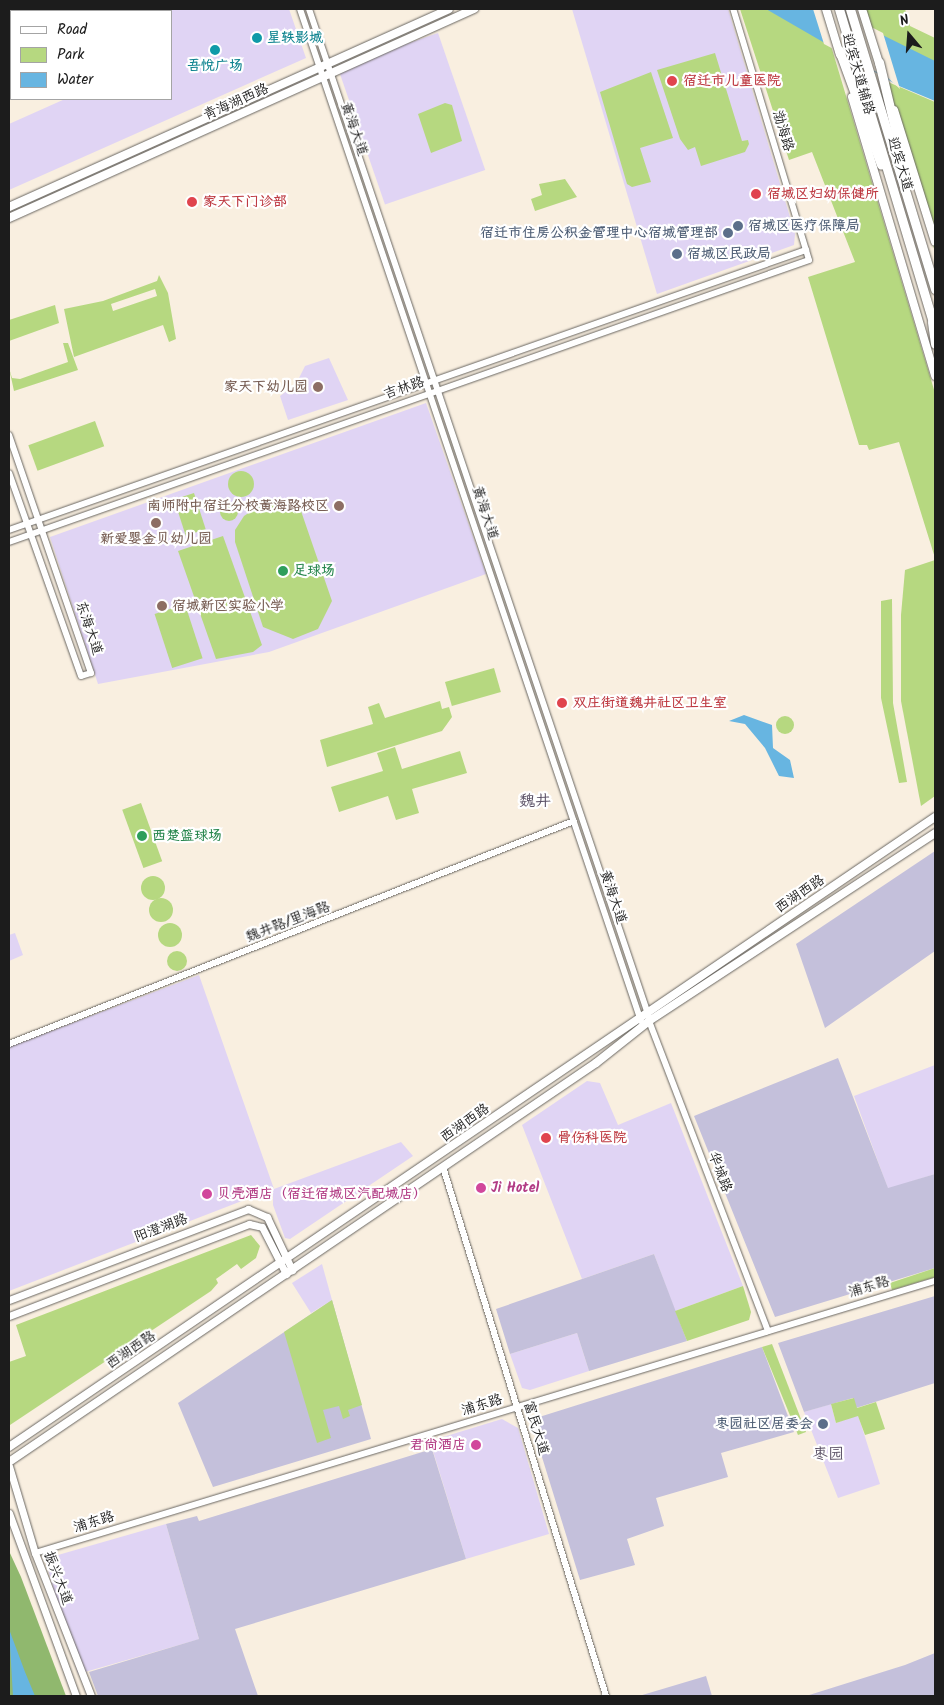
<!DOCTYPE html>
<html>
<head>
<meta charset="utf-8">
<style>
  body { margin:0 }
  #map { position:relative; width:944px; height:1705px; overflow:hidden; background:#f9efe0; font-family:Kalam,"LXGW WenKai TC",sans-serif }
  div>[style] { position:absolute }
  .built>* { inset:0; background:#e0d4f4; transform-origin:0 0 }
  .industrial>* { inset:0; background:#c4c0db }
  .green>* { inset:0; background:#b6d880; transform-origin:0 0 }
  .round { border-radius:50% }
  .forest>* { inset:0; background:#90b86e }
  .water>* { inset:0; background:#67b5e1 }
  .pier>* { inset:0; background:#f9efe0 }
  .roads { filter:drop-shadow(0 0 1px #696661) drop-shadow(0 0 1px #696661) }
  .tertiary>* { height:6px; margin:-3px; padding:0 3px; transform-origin:3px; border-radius:3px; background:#fff }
  .secondary>* { height:7px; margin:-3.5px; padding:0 3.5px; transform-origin:3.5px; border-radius:3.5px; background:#fff }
  .primary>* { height:8px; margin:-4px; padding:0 4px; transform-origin:4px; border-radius:4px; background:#fff }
  .trunk>* { height:9px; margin:-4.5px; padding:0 4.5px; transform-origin:4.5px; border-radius:4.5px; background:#fff }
  .dots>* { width:14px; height:14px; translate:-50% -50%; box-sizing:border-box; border:2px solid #fff; border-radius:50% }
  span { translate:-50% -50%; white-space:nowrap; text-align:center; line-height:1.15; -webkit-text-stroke:4.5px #fff; paint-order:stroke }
  .culture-label { font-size:14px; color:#0d838f; font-weight:700 }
  .left { translate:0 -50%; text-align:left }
  .street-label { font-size:14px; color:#1c1c1c }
  .health-label { font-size:14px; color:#be3a42; font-weight:700 }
  .service-label { font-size:14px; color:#4e5e75; font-weight:700 }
  .right { translate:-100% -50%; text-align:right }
  .education-label { font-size:14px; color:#785e54; font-weight:700 }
  .leisure-label { font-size:14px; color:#27864d; font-weight:700 }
  .hotel-label { font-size:14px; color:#b23c85; font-weight:700 }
  .quarter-label { font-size:16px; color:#594f64 }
  .frame { position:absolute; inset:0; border:10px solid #1c1c1c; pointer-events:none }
  .legend { position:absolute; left:10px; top:10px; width:162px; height:90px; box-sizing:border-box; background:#fff; border:1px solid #a4a4a4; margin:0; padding:6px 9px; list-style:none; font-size:15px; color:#1c1c1c }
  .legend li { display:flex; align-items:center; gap:10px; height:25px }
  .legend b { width:25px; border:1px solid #a4a4a4 }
  .north { position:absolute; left:884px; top:10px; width:50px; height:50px; -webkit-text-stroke:4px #fff; paint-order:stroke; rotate:342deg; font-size:14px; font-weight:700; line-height:20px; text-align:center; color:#1c1c1c }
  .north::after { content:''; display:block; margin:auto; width:18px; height:22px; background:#1c1c1c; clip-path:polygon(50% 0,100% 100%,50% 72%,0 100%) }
</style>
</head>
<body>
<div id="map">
  <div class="built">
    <i style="clip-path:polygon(135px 9px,289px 9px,306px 58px,9px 190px,9px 124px,65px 99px,171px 99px,171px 11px,129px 11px)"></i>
    <i style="clip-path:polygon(572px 9px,728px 9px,795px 234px,794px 245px,657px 294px)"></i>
    <i style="left:438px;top:33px;width:145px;height:106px;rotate:71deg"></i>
    <i style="clip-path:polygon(329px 358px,348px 400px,288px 420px,280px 396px,296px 384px,305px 366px)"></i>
    <i style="clip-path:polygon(426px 403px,486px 574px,269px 652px,98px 684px,50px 537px)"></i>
    <i style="clip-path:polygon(15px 933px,23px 955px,9px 961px,9px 935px)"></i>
    <i style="clip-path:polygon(199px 975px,274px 1189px,401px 1142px,413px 1156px,290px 1239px,285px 1238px,273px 1205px,273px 1189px,9px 1291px,9px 1047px)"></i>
    <i style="clip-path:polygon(935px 1065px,935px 1174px,888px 1189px,854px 1096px)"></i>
    <i style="clip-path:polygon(587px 1081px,600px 1083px,618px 1125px,671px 1103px,743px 1286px,675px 1311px,654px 1254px,582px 1279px,522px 1125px)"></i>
    <i style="clip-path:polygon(322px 1264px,332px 1300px,311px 1313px,292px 1283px)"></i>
    <i style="clip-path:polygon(577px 1333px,589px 1371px,530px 1390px,522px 1388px,510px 1354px)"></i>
    <i style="clip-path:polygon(831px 1404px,836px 1423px,858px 1415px,880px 1484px,838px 1498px,804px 1412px)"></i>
    <i style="clip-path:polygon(502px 1419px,518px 1428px,549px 1534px,466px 1559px,430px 1441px)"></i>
    <i style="left:166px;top:1524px;width:120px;height:126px;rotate:74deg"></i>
  </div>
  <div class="industrial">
    <i style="clip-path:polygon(935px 851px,935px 951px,825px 1028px,796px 944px)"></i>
    <i style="clip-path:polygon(838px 1058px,888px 1188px,935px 1174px,935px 1268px,775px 1317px,694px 1116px)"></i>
    <i style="clip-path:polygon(654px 1254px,687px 1341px,589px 1371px,577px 1333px,510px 1354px,496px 1309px)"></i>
    <i style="clip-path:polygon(935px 1296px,935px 1383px,856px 1408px,853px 1398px,804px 1412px,778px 1343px)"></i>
    <i style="clip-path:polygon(332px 1300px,371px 1439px,213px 1487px,178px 1403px)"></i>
    <i style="clip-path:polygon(762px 1347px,794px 1432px,721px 1453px,728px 1477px,656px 1498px,664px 1526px,627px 1539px,635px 1565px,580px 1580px,533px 1428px,536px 1418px)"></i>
    <i style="clip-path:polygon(432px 1449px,466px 1559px,235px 1629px,258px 1696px,98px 1696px,89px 1672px,199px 1639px,166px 1524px,197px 1516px,199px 1521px)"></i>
    <i style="clip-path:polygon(935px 1653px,935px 1696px,806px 1696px,905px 1665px)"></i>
    <i style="clip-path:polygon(706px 1676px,712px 1696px,639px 1696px)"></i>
  </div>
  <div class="green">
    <i style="clip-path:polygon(740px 9px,820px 9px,935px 393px,935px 558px,899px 442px,869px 450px,867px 445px,859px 445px,808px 277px,855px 262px,812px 152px,789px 160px)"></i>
    <i style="clip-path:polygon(862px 9px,905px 9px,910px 26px,935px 38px,935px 63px,869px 32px)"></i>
    <i style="clip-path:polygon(715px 53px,742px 141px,748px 140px,749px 144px,745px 152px,701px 166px,695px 147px,688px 150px,680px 139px,657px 70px)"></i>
    <i style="clip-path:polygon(651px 72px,673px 138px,640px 148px,651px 182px,632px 187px,627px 184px,600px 92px)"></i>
    <i style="clip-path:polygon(888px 82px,935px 102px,935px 252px,886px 86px)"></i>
    <i style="clip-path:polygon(445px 103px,452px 105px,462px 141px,431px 153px,418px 114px)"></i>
    <i style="clip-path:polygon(565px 179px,577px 197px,535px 211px,531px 199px,542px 195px,539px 184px)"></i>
    <i style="clip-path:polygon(evenodd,159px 275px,168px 293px,176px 339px,169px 342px,163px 325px,74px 357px,64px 309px,103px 301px,157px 281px,159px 275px,155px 289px,157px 296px,113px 311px,111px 304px,155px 289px)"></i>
    <i style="clip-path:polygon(55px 305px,59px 323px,9px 341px,9px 320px)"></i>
    <i style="clip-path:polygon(63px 343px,68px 343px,78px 370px,14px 391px,9px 368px,12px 378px,20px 379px,68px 362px)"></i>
    <i style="left:95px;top:421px;width:27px;height:71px;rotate:70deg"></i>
    <i class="round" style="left:228px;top:471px;width:26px;height:26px"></i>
    <i style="left:194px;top:493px;width:38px;height:21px;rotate:72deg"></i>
    <i class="round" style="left:220px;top:503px;width:18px;height:18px"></i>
    <i style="clip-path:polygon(278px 504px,301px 511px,332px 601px,318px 629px,293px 639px,263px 627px,235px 542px,235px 530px,244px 516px,256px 508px)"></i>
    <i style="clip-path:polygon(223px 536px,262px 645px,253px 652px,216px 659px,178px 551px)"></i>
    <i style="clip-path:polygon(935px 560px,935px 796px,921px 806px,901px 701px,901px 615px,905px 570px)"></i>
    <i style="clip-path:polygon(892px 599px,893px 703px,907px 782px,899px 783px,881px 698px,881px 601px)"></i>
    <i style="left:185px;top:604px;width:57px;height:32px;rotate:72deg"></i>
    <i style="left:494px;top:668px;width:25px;height:51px;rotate:74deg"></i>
    <i style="clip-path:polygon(440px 701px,442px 709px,449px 707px,452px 717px,442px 731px,327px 767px,320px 740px,373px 724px,368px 707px,379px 703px,385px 718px)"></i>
    <i class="round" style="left:776px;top:716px;width:18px;height:18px"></i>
    <i style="clip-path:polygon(395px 747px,402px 769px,460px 751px,467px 773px,412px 789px,419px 813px,396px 820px,388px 796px,339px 812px,331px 787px,383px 771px,377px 753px)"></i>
    <i style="left:141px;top:803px;width:62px;height:20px;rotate:70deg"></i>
    <i class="round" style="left:141px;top:876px;width:24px;height:24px"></i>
    <i class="round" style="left:149px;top:898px;width:24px;height:24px"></i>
    <i class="round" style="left:158px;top:923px;width:24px;height:24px"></i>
    <i class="round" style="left:167px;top:951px;width:20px;height:20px"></i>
    <i style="clip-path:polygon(251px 1235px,260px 1246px,256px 1258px,241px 1269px,237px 1264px,216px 1279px,218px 1283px,211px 1291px,10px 1425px,9px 1362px,26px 1356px,16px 1325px)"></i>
    <i style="clip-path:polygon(935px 1268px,935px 1277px,892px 1290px,890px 1283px)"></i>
    <i style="clip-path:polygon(743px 1286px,751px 1312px,749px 1320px,687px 1341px,675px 1311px)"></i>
    <i style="clip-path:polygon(332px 1300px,362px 1405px,348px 1410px,350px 1416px,343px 1419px,339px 1406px,323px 1410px,331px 1438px,317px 1443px,284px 1332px)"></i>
    <i style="clip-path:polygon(772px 1344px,806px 1432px,798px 1435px,762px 1347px)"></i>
    <i style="clip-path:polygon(854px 1398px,857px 1408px,876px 1402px,885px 1429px,865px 1435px,858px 1416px,836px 1423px,831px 1404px)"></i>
  </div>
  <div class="forest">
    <i style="clip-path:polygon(9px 1551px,21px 1577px,66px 1696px,9px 1696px)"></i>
  </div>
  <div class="water">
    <i style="clip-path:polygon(766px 9px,830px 9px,935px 61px,935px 101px,899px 86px)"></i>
    <i style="clip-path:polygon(744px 715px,772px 725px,773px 748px,790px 760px,794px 778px,779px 776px,765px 748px,745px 724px,729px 721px)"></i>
    <i style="clip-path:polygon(9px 1629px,25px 1672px,35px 1696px,13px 1696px)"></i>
  </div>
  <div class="pier">
    <i style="clip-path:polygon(813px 9px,836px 9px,883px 33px,900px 89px,888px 78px,824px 44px)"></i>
  </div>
  <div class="roads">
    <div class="tertiary">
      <i style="left:300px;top:9px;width:1068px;rotate:71.38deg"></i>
      <i style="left:309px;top:9px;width:1064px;rotate:71.36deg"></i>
      <i style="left:9px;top:435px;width:252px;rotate:71deg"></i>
      <i style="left:91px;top:673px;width:10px;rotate:163deg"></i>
      <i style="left:81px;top:676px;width:215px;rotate:-109.5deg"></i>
      <i style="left:9px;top:530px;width:845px;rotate:-19.36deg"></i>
      <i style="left:9px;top:542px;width:848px;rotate:-19.42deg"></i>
      <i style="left:809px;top:260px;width:262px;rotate:-106.8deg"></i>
      <i style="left:649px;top:1021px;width:332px;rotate:69deg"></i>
      <i style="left:9px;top:1044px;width:607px;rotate:-21.54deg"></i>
      <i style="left:443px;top:1167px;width:554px;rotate:72.87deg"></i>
      <i style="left:35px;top:1553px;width:940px;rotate:-16.82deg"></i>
    </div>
    <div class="secondary">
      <i style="left:9px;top:1300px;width:256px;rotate:-20.8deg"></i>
      <i style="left:248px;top:1209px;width:21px;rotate:23deg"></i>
      <i style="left:267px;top:1217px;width:59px;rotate:64.7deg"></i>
      <i style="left:9px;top:1316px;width:257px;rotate:-21deg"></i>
      <i style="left:249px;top:1224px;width:13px;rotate:13deg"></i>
      <i style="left:262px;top:1227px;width:53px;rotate:62.9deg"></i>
      <i style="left:9px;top:1466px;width:91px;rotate:73.4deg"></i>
      <i style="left:35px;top:1553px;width:154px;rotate:68.6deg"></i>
      <i style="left:9px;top:1513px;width:195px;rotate:69.9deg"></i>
    </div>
    <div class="primary">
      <i style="left:826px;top:9px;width:48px;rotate:73.1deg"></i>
      <i style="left:862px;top:9px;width:60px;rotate:72.5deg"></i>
      <i style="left:852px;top:97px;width:291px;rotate:73.4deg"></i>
      <i style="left:894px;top:110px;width:138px;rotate:72.7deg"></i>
      <i style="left:9px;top:207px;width:482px;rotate:-24.2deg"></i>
      <i style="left:9px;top:218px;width:510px;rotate:-24.2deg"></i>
      <i style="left:9px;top:1447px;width:1120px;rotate:-34.23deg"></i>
      <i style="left:9px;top:1462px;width:710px;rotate:-34.21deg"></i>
      <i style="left:596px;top:1063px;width:68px;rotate:-38.4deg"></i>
      <i style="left:649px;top:1021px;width:342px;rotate:-33.3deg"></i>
    </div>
    <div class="trunk">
      <i style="left:839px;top:9px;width:333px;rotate:73.3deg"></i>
      <i style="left:850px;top:9px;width:293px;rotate:73.1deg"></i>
      <i style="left:839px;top:50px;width:122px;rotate:69.9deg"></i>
      <i style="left:879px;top:62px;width:111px;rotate:76.5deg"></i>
      <i style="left:932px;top:322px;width:22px;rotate:82deg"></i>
    </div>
  </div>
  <div class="dots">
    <i style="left:257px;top:38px;background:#0f9aa8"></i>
    <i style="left:215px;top:50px;background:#0f9aa8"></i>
    <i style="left:672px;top:81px;background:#e0444e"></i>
    <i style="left:756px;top:194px;background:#e0444e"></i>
    <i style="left:192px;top:202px;background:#e0444e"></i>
    <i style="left:738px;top:226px;background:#5c6f8a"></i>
    <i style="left:728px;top:233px;background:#5c6f8a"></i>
    <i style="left:677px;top:254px;background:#5c6f8a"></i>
    <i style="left:318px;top:387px;background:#8d6e63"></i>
    <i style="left:339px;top:506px;background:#8d6e63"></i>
    <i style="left:156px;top:523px;background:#8d6e63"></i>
    <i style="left:283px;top:571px;background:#2e9e5b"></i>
    <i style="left:162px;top:606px;background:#8d6e63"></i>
    <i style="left:562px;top:703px;background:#e0444e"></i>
    <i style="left:142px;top:836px;background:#2e9e5b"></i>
    <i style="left:546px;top:1138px;background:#e0444e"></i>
    <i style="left:481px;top:1188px;background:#d1479c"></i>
    <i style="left:207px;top:1194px;background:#d1479c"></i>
    <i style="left:823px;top:1424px;background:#5c6f8a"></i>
    <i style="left:476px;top:1445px;background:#d1479c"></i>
  </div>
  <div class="culture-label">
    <span class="left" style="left:267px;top:38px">星轶影城</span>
    <span style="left:215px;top:66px">吾悦广场</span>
  </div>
  <div class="street-label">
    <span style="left:858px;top:74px;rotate:74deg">迎宾大道辅路</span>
    <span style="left:236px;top:102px;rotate:-24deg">青海湖西路</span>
    <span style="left:354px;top:129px;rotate:71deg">黄海大道</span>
    <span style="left:783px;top:131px;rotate:73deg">渤海路</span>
    <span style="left:900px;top:164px;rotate:73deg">迎宾大道</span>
    <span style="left:404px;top:388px;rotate:-19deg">吉林路</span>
    <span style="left:485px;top:513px;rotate:72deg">黄海大道</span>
    <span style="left:89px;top:628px;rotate:71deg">东海大道</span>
    <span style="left:800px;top:894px;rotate:-34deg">西湖西路</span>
    <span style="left:613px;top:897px;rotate:71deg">黄海大道</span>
    <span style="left:288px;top:922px;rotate:-21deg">魏井路/里海路</span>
    <span style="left:465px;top:1123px;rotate:-35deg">西湖西路</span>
    <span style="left:720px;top:1172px;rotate:69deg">华城路</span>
    <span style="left:161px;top:1228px;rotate:-21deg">阳澄湖路</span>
    <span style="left:869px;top:1287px;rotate:-17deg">浦东路</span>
    <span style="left:131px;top:1350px;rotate:-34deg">西湖西路</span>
    <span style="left:482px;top:1405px;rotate:-17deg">浦东路</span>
    <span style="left:536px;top:1428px;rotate:73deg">富民大道</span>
    <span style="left:94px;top:1522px;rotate:-17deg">浦东路</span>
    <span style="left:58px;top:1578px;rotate:69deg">振兴大道</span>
  </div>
  <div class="health-label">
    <span class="left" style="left:683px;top:81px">宿迁市儿童医院</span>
    <span class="left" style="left:767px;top:194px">宿城区妇幼保健所</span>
    <span class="left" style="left:203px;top:202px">家天下门诊部</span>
    <span class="left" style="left:573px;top:703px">双庄街道魏井社区卫生室</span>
    <span class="left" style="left:557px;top:1138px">骨伤科医院</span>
  </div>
  <div class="service-label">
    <span class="left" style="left:748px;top:226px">宿城区医疗保障局</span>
    <span class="right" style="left:718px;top:233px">宿迁市住房公积金管理中心宿城管理部</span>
    <span class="left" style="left:687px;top:254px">宿城区民政局</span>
    <span class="right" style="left:813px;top:1424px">枣园社区居委会</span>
  </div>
  <div class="education-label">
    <span class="right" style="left:308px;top:387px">家天下幼儿园</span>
    <span class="right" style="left:329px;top:506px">南师附中宿迁分校黄海路校区</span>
    <span style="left:156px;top:539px">新爱婴金贝幼儿园</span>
    <span class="left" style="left:172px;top:606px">宿城新区实验小学</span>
  </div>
  <div class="leisure-label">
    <span class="left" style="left:293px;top:571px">足球场</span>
    <span class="left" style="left:152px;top:836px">西楚篮球场</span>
  </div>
  <div class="hotel-label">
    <span class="left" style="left:491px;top:1188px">Ji Hotel</span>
    <span class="left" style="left:217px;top:1194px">贝壳酒店（宿迁宿城区汽配城店）</span>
    <span class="right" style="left:466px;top:1445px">君尚酒店</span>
  </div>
  <div class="quarter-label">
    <span style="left:535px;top:802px">魏井</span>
    <span style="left:828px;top:1455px">枣园</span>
  </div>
  <div class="frame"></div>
  <ul class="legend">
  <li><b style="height:6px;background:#fff"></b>Road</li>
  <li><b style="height:14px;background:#b6d880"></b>Park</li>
  <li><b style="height:14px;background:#67b5e1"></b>Water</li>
  </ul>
  <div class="north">N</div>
</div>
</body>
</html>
